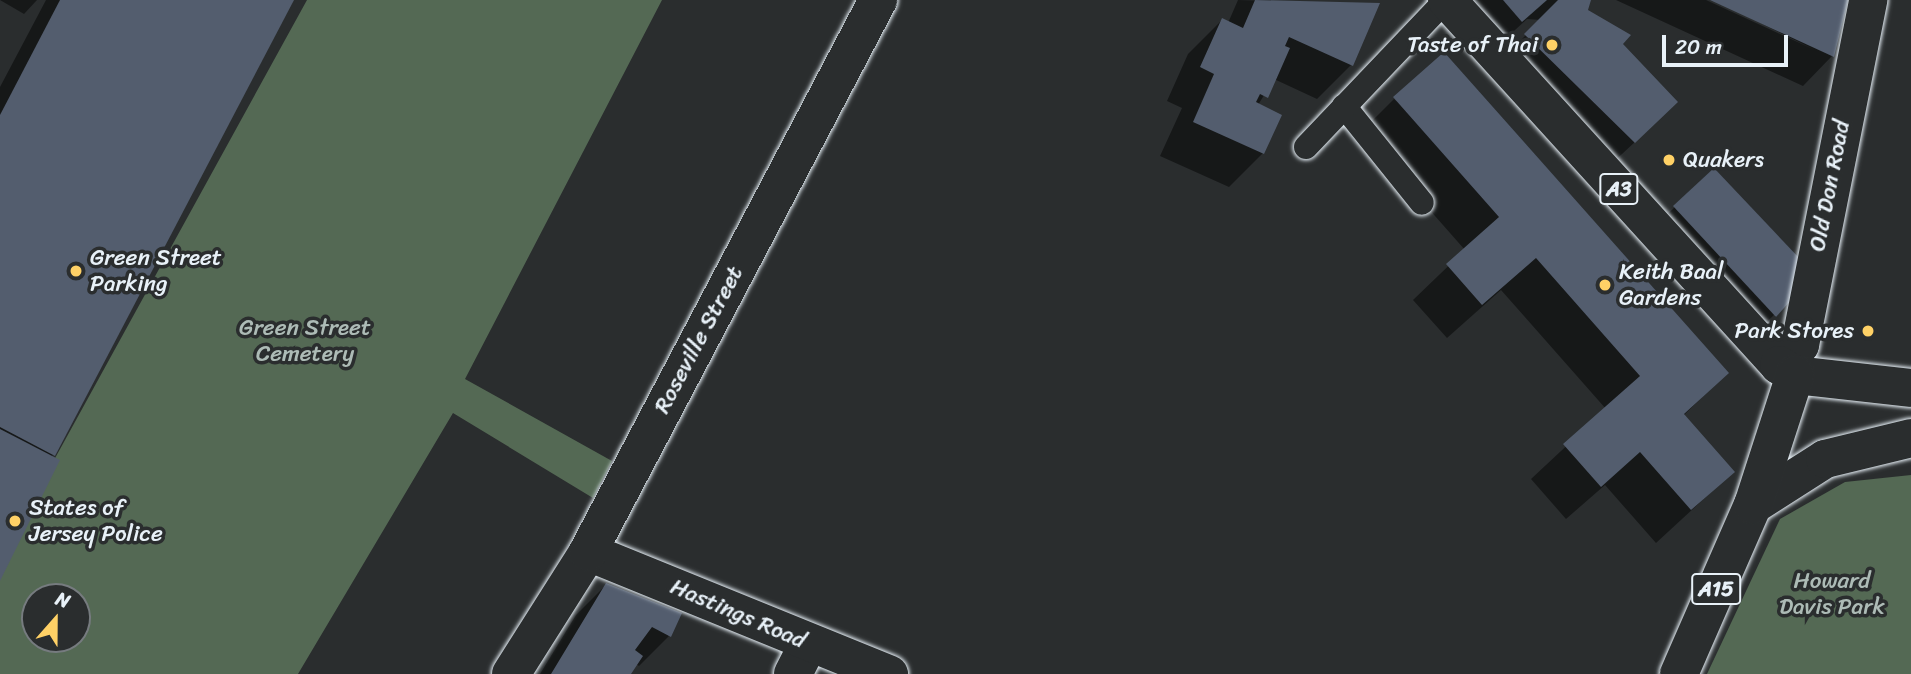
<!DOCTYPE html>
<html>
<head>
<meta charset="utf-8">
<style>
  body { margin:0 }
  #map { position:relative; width:1911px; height:674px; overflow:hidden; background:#2a2d2e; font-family:Sriracha,sans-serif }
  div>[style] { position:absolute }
  .green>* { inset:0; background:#546954 }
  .shadow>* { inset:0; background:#0007 }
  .building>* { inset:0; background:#535d6e }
  .roads { filter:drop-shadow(0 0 2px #e8f1f8) drop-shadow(0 0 2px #e8f1f8) }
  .lane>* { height:24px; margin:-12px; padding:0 12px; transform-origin:12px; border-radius:12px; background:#2a2d2e }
  .street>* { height:38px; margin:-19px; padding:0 19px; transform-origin:19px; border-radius:19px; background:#2a2d2e }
  .secondary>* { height:38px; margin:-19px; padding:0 19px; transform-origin:19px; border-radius:19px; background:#2a2d2e }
  .primary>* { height:38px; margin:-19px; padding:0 19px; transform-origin:19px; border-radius:19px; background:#2a2d2e }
  .dots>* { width:19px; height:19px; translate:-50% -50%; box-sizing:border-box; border:4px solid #2a2d2e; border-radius:50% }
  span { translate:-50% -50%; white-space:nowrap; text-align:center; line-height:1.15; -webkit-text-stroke:7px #2a2d2e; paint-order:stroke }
  .shield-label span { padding:2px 5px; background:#2a2d2e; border:2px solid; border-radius:5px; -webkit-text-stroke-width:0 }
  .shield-label { font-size:21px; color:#e8f1f8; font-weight:700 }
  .poi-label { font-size:23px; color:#e8f1f8 }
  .right { translate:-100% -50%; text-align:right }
  .left { translate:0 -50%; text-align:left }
  .street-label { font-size:23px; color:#e8f1f8 }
  .park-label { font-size:23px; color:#adbbb6 }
  .north { position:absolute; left:21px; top:583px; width:70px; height:70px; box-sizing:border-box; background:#2a2d2e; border:2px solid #767b7f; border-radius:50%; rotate:21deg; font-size:19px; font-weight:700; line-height:28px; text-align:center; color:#e8f1f8 }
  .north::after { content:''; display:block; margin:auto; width:24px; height:32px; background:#ffd166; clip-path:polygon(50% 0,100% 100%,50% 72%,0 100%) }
  .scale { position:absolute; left:1662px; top:35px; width:126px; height:32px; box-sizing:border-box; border:4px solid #e8f1f8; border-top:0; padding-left:9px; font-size:21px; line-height:24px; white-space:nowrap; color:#e8f1f8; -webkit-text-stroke:5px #2a2d2e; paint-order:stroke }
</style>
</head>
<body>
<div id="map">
  <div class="green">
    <i style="clip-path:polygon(evenodd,307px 0,662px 0,465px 379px,612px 461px,593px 498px,453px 413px,298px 674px,0 674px,0 574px,54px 460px,307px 0,35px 597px,77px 597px,77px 639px,35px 639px,35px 597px)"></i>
    <i style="clip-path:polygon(1911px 475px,1911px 674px,1707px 674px,1780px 519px,1845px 482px)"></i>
  </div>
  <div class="shadow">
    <i style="clip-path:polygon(0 0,37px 0,24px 14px)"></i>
    <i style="clip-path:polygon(46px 0,292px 0,51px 458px,0 577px,0 87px)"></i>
    <i style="clip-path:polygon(1238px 0,1378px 4px,1351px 65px,1317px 99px,1274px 79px,1258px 105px,1263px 153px,1229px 187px,1160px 156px,1182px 108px,1167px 101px,1188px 54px,1222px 20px,1228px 23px)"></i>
    <i style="clip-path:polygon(1448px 0,1590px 0,1586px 11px,1620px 44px,1650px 128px,1608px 167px,1500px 61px,1541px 20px,1527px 19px,1492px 51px)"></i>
    <i style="clip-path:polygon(1616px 0,1706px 0,1815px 50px,1714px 0,1846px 0,1832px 56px,1803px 86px)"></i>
    <i style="clip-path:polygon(1394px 99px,1727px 373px,1683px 416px,1733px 472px,1656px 543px,1605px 485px,1566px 519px,1531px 479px,1606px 409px,1501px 290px,1447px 338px,1413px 300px,1465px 250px,1361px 132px)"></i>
    <i style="clip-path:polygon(1675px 207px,1790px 298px,1749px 341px,1649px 232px)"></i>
    <i style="clip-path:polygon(606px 585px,669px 636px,639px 666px,633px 662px,627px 674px,540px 674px,576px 615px)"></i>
  </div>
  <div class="building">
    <i style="clip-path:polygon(60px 0,294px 0,55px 456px,0 427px,0 115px)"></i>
    <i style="clip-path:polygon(1255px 0,1380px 3px,1353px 66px,1289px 37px,1285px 46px,1290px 48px,1268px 98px,1260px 94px,1256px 102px,1282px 115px,1264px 154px,1193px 122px,1214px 74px,1200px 67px,1222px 18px,1243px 28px)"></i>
    <i style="clip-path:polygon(1503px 0,1547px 0,1522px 22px)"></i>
    <i style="clip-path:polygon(1558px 0,1591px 0,1588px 10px,1631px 35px,1623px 44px,1678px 102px,1635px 143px,1524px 34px)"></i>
    <i style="clip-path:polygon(1710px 0,1848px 0,1834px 57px)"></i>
    <i style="clip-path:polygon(1444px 52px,1729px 373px,1684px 414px,1735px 472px,1691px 510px,1640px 452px,1601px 487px,1563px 444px,1640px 376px,1536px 258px,1482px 305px,1446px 264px,1499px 217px,1393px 97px)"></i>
    <i style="clip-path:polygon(1714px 168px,1801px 260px,1792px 299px,1776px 317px,1673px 206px)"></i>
    <i style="clip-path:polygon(0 429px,60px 460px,0 581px)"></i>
    <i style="clip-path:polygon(606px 583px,682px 613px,671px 637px,652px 627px,635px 650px,643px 656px,631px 674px,551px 674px)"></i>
  </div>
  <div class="roads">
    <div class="lane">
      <i style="left:1344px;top:106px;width:124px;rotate:51.2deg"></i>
      <i style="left:1306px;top:147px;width:203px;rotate:-46.4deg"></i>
    </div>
    <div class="street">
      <i style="left:1779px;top:365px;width:29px;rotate:-44deg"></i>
      <i style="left:1800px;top:345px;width:352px;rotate:-78.8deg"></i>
      <i style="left:793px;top:674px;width:34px;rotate:-63deg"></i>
    </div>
    <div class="secondary">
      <i style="left:588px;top:552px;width:325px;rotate:22.1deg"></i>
      <i style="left:511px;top:674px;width:144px;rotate:-57.7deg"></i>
      <i style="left:588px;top:552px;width:624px;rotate:-62.28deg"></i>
    </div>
    <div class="primary">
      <i style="left:1447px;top:0;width:493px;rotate:47.7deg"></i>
      <i style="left:1779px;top:365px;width:19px;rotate:32deg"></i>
      <i style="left:1795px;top:375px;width:117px;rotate:6.4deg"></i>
      <i style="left:1753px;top:505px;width:85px;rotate:-32.6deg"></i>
      <i style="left:1825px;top:459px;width:89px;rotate:-13.7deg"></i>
      <i style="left:1679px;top:674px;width:184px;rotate:-66.4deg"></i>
      <i style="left:1753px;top:505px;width:137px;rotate:-72.1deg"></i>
    </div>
  </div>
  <div class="dots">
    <i style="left:1552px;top:45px;background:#ffd166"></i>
    <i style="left:1669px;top:160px;background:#ffd166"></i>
    <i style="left:76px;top:271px;background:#ffd166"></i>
    <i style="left:1605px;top:285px;background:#ffd166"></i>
    <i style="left:1868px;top:331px;background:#ffd166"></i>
    <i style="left:15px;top:521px;background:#ffd166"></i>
  </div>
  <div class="shield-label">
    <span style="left:1619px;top:189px">A3</span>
    <span style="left:1716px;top:589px">A15</span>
  </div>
  <div class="poi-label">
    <span class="right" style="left:1538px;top:45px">Taste of Thai</span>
    <span class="left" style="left:1683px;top:160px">Quakers</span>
    <span class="left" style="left:90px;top:271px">Green Street<br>Parking</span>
    <span class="left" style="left:1619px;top:285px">Keith Baal<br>Gardens</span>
    <span class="right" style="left:1854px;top:331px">Park Stores</span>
    <span class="left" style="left:29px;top:521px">States of<br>Jersey Police</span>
  </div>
  <div class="street-label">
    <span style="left:1830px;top:186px;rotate:-79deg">Old Don Road</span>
    <span style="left:699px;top:340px;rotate:-62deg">Roseville Street</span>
    <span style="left:738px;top:614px;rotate:23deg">Hastings Road</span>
  </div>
  <div class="park-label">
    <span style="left:305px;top:341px">Green Street<br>Cemetery</span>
    <span style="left:1832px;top:594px">Howard<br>Davis Park</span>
  </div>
  <div class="north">N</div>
  <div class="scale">20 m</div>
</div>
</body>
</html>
